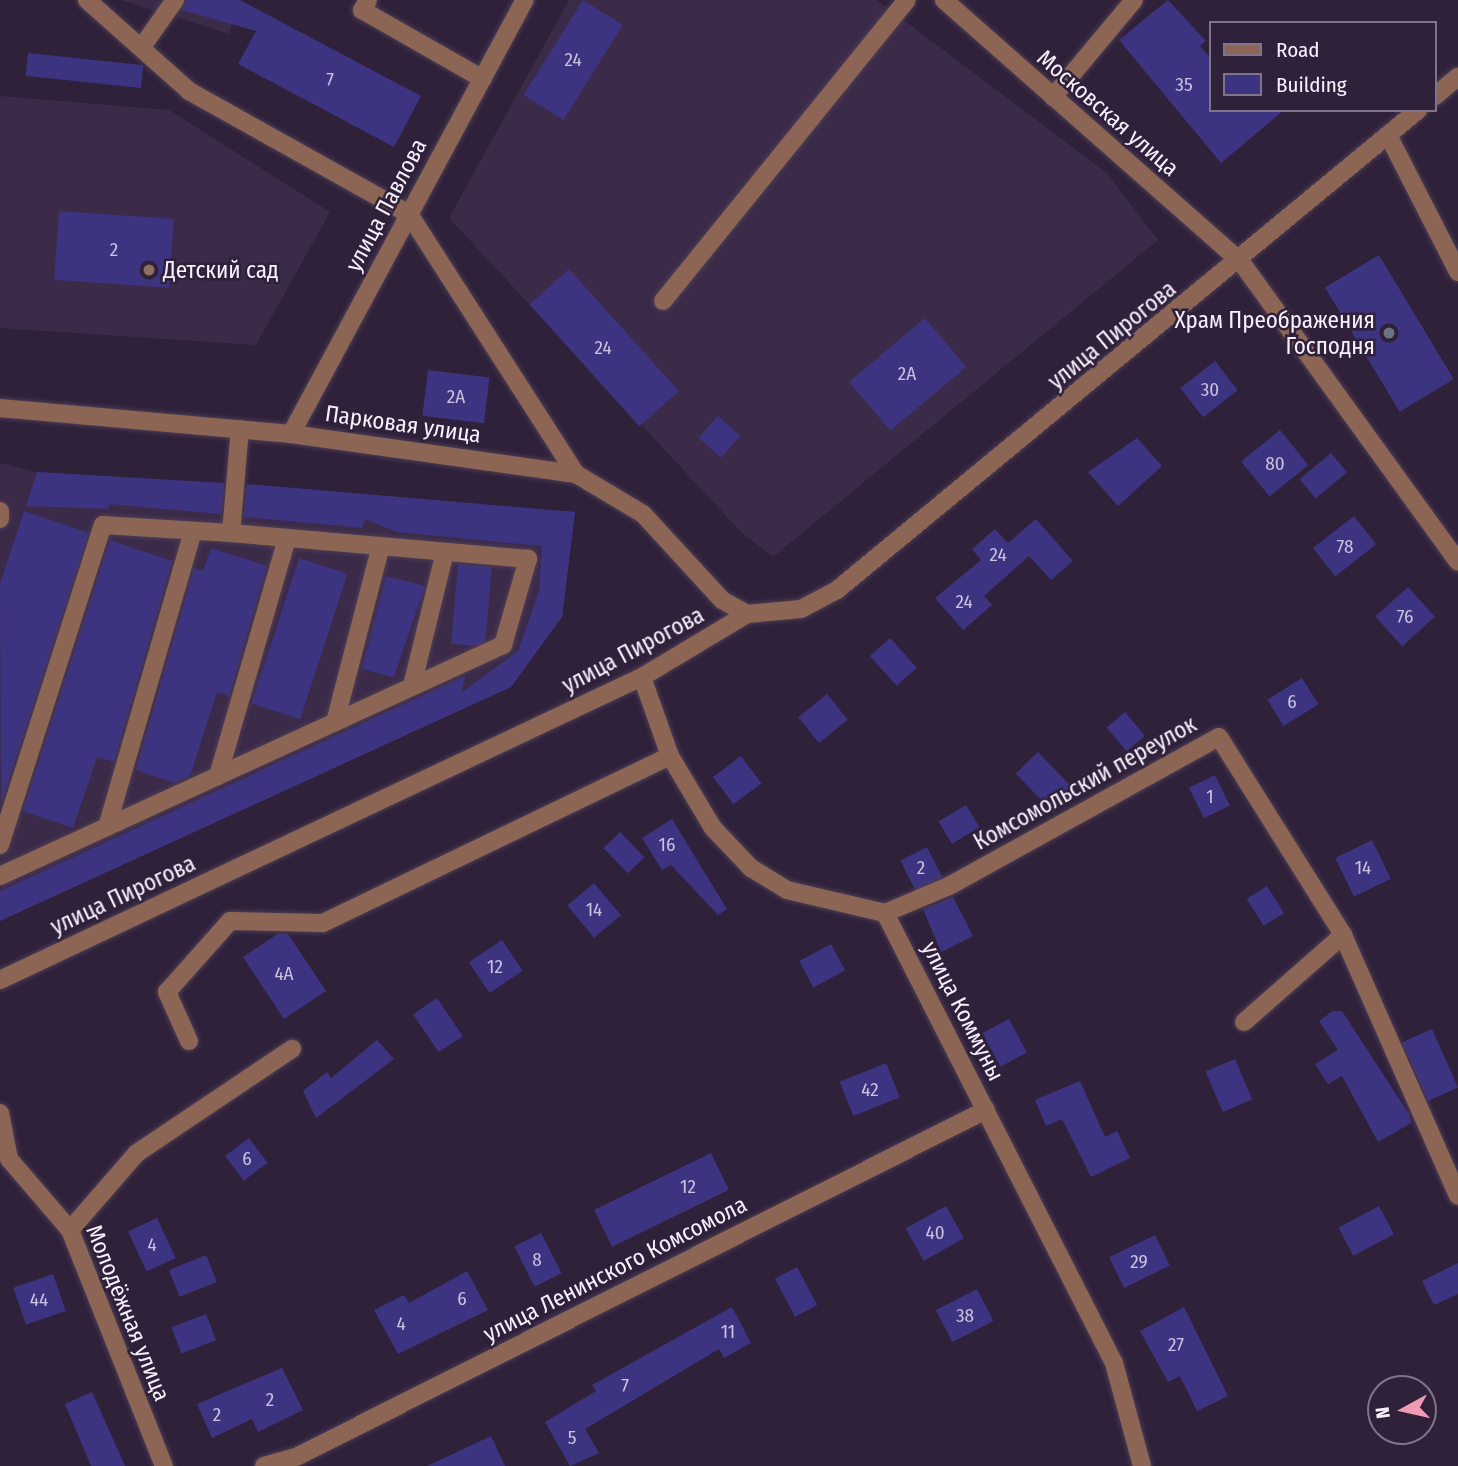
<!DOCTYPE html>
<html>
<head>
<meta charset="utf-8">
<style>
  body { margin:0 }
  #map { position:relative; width:1458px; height:1466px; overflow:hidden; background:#30213a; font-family:"Fira Sans Condensed",sans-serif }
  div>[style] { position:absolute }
  .built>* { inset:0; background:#3c2a49 }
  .building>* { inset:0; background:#3d3481; transform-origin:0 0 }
  .roads { filter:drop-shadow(0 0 2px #4c3e55) drop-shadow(0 0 2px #4c3e55) }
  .minor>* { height:18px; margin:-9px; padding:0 9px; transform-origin:9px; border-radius:9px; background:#8c6555 }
  .dots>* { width:19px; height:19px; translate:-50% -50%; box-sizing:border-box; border:4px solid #30213a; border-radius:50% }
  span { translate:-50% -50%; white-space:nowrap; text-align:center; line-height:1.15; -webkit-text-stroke:5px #30213a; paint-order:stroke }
  .number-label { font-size:19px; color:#c9c2df }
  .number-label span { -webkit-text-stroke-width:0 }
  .street-label { font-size:23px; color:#f8f1fe }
  .poi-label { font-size:23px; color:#f8f1fe }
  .left { translate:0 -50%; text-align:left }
  .right { translate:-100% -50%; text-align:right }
  .legend { position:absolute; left:1209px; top:21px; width:228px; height:91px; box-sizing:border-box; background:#30213a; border:2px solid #807488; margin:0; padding:9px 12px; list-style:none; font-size:21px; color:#f8f1fe }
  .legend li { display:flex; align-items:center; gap:14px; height:35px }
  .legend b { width:35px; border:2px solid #807488 }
  .north { position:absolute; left:1367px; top:1375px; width:70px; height:70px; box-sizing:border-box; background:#30213a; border:2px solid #807488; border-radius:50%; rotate:262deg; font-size:19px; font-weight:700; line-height:28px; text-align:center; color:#f8f1fe }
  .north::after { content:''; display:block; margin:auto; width:24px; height:32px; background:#f19ab4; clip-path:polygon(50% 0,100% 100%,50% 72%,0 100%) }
</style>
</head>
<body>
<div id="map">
  <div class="built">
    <i style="clip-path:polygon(121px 0,238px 0,229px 34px)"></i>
    <i style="clip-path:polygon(569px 0,877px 0,1107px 173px,1158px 240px,773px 557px,741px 532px,449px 218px)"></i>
    <i style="clip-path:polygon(0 96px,169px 110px,330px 212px,256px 345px,0 328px)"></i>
    <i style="clip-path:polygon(0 463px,37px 472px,575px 512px,562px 617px,514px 682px,0 921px)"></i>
  </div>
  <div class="building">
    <i style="clip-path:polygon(186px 0,240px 0,421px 96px,394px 147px,238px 64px,256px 31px,182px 10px)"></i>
    <i style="left:583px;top:0;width:47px;height:112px;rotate:32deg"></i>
    <i style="clip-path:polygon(1168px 0,1206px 41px,1200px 46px,1211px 59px,1211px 110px,1284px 110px,1221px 163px,1119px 40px)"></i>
    <i style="left:28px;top:53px;width:116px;height:23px;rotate:6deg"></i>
    <i style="left:59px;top:211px;width:115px;height:69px;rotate:4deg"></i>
    <i style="left:1379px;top:255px;width:145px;height:63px;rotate:59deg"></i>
    <i style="left:569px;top:269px;width:164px;height:53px;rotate:48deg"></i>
    <i style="left:925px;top:318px;width:64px;height:99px;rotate:50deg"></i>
    <i style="left:1215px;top:361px;width:37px;height:44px;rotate:52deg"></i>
    <i style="left:428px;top:370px;width:62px;height:46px;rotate:7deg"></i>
    <i style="left:718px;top:416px;width:30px;height:29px;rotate:42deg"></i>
    <i style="left:1280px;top:430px;width:45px;height:50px;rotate:51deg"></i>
    <i style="clip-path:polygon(1137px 438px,1162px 466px,1118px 506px,1088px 472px)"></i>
    <i style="left:1331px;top:453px;width:25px;height:41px;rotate:50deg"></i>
    <i style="clip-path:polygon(37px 472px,224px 483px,221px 514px,109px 504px,108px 509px,26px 506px)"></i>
    <i style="clip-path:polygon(247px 484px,575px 512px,562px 617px,511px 687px,0 921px,0 891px,465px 676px,461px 693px,518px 651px,539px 591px,542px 546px,397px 532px,365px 519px,362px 528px,244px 517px)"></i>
    <i style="clip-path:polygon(24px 511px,89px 533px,1px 804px,0 584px)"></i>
    <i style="left:1354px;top:516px;width:36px;height:52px;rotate:52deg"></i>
    <i style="clip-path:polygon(1036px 519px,1073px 561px,1051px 580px,1029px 556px,984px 596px,992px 605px,963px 630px,935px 598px,981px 560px,972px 549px,995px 529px,1008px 543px)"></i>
    <i style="clip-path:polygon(110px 540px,172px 561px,114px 762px,97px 757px,73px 828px,23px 811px)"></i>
    <i style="clip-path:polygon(211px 548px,267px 566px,229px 696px,217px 692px,190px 776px,175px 783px,136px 770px,194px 568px,203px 571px)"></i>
    <i style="left:299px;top:558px;width:51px;height:153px;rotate:18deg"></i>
    <i style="left:458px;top:564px;width:34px;height:80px;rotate:5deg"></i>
    <i style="clip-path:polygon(386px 576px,425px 586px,394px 677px,362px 669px)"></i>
    <i style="left:1408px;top:587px;width:40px;height:44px;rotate:48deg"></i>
    <i style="left:890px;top:638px;width:40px;height:27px;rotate:48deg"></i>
    <i style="left:1302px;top:678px;width:31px;height:41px;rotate:58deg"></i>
    <i style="left:827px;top:694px;width:33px;height:37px;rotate:51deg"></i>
    <i style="left:1125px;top:712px;width:31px;height:24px;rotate:50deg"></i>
    <i style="left:1038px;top:752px;width:54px;height:31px;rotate:46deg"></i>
    <i style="left:741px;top:756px;width:34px;height:35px;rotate:53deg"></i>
    <i style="left:1215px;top:775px;width:34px;height:29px;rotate:64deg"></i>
    <i style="left:966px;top:805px;width:26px;height:32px;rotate:59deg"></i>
    <i style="clip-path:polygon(672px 819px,727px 909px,718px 915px,671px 865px,662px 870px,642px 838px)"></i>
    <i style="left:620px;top:832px;width:35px;height:23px;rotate:46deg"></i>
    <i style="left:1372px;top:840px;width:43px;height:41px;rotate:64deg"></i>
    <i style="left:927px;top:847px;width:34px;height:30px;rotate:63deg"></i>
    <i style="left:594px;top:883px;width:42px;height:35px;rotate:50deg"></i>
    <i style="left:1267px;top:886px;width:32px;height:24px;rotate:58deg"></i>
    <i style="clip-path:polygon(953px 897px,973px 936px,941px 952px,923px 909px)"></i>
    <i style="clip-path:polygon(279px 933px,288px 934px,326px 991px,284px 1019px,243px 957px)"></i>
    <i style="left:502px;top:940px;width:37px;height:40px;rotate:56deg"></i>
    <i style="left:831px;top:944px;width:30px;height:36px;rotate:62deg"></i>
    <i style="left:437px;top:998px;width:46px;height:29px;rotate:56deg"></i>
    <i style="clip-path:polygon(1333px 1011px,1342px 1011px,1409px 1114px,1411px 1123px,1378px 1142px,1342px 1076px,1328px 1084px,1315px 1064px,1338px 1050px,1319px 1021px)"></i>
    <i style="left:1009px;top:1019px;width:38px;height:30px;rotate:62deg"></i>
    <i style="left:1432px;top:1029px;width:64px;height:33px;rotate:66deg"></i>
    <i style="clip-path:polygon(377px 1040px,394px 1059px,316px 1118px,303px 1091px,327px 1072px,331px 1078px)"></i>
    <i style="left:1235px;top:1059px;width:44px;height:32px;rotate:67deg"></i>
    <i style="left:886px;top:1063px;width:37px;height:50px;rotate:68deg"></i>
    <i style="clip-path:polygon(1080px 1081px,1105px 1137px,1117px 1131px,1130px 1158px,1091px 1177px,1062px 1119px,1046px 1126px,1035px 1100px)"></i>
    <i style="left:249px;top:1138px;width:31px;height:30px;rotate:53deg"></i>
    <i style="left:711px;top:1153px;width:41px;height:130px;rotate:64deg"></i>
    <i style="left:946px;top:1206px;width:37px;height:46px;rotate:61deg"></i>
    <i style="left:1379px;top:1206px;width:32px;height:46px;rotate:62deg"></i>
    <i style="left:157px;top:1218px;width:44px;height:32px;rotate:65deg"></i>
    <i style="left:541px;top:1233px;width:45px;height:30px;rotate:63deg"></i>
    <i style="left:1155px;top:1235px;width:34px;height:51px;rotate:64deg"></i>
    <i style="left:206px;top:1255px;width:29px;height:40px;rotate:68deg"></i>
    <i style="clip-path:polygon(1458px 1263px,1458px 1294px,1434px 1305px,1422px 1281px)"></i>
    <i style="left:797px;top:1267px;width:43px;height:25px;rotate:62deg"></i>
    <i style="clip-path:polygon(467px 1271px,488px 1310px,398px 1354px,374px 1310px,404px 1295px,409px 1303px)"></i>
    <i style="left:53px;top:1274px;width:39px;height:42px;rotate:71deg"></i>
    <i style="left:977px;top:1289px;width:36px;height:46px;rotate:63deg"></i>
    <i style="clip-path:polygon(732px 1307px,751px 1343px,724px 1358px,719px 1349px,585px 1429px,599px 1453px,570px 1466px,545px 1422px,596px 1391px,592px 1385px)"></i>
    <i style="clip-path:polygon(1184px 1307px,1228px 1396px,1197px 1411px,1180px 1376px,1168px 1382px,1140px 1331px)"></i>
    <i style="left:206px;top:1314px;width:28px;height:37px;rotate:69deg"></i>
    <i style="clip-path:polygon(282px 1368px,303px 1410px,258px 1432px,252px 1419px,212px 1438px,197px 1404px)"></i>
    <i style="clip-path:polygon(92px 1392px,125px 1466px,91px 1466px,65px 1404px)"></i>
    <i style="clip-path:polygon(491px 1436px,505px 1466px,427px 1466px)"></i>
  </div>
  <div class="roads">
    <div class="minor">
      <i style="left:87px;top:0;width:137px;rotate:41.7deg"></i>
      <i style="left:189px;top:91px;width:252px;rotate:29.2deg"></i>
      <i style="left:409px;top:214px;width:309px;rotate:57.3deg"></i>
      <i style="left:368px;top:0;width:12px;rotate:121deg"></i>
      <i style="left:362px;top:10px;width:139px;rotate:29.7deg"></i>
      <i style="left:944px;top:0;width:396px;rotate:41.4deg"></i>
      <i style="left:1241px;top:262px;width:370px;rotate:54.1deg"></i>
      <i style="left:141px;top:48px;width:59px;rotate:-54.7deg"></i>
      <i style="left:1435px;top:96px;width:30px;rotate:-40deg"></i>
      <i style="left:1053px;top:97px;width:126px;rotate:-50.1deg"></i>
      <i style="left:1388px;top:135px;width:154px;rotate:62.9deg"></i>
      <i style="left:663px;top:301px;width:387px;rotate:-51deg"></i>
      <i style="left:0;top:408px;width:292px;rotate:5.1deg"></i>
      <i style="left:291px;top:434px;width:288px;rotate:8deg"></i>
      <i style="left:576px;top:474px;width:78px;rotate:30.8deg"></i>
      <i style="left:643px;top:514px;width:117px;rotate:47.4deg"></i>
      <i style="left:722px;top:600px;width:29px;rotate:29deg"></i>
      <i style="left:291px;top:434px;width:493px;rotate:-61.7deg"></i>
      <i style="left:0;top:511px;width:8px;rotate:90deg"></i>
      <i style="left:642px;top:677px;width:84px;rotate:70.5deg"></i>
      <i style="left:670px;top:756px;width:84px;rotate:59.2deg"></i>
      <i style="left:713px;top:828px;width:55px;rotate:46.5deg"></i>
      <i style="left:751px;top:868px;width:42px;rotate:31.4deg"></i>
      <i style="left:787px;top:890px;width:101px;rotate:13.2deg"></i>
      <i style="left:885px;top:913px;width:505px;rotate:63.03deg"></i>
      <i style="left:1114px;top:1363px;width:107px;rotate:74.8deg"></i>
      <i style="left:412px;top:686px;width:138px;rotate:-76.2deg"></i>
      <i style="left:335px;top:722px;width:182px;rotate:-75.4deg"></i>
      <i style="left:218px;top:776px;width:248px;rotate:-73.8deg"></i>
      <i style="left:107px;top:827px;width:308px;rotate:-73.8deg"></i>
      <i style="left:0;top:845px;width:336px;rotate:-72.2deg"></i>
      <i style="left:103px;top:525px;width:128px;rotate:3.6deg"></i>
      <i style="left:231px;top:533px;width:104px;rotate:-85.1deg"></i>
      <i style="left:0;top:876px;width:554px;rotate:-24.67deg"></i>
      <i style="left:503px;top:645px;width:90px;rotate:-73.8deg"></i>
      <i style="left:528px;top:559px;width:298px;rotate:-175deg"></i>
      <i style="left:885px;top:913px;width:69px;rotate:-22.9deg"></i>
      <i style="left:949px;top:886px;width:308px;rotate:-28.9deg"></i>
      <i style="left:1219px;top:737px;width:234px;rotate:57.9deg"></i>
      <i style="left:1343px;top:935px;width:285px;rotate:66.2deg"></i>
      <i style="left:0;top:980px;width:710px;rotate:-25.27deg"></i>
      <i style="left:642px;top:677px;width:122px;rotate:-31deg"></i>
      <i style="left:747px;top:614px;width:54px;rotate:-5.3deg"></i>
      <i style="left:801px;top:609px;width:41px;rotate:-27.8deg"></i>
      <i style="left:837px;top:590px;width:754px;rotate:-39.56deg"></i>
      <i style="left:1244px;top:1022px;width:132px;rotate:-41.3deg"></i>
      <i style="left:189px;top:1041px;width:54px;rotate:-114.2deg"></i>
      <i style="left:167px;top:992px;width:95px;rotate:-48.4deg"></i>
      <i style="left:230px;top:921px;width:93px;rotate:1.2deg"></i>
      <i style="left:323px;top:923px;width:385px;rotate:-25.7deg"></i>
      <i style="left:0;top:1113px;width:47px;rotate:78.9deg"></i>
      <i style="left:9px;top:1159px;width:94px;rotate:49.3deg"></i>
      <i style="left:70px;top:1230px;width:254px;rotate:68.3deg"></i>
      <i style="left:70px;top:1230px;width:102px;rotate:-49deg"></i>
      <i style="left:137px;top:1153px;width:187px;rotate:-33.9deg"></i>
      <i style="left:264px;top:1466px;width:35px;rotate:-16deg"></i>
      <i style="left:298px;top:1456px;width:770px;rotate:-26.7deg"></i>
    </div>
  </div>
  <div class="dots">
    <i style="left:149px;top:270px;background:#8d6e63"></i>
    <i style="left:1389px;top:333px;background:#6b7280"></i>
  </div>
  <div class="number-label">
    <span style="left:573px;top:60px">24</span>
    <span style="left:330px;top:80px">7</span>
    <span style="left:1184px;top:85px">35</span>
    <span style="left:114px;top:250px">2</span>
    <span style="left:603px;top:348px">24</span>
    <span style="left:907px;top:374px">2А</span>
    <span style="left:1210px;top:390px">30</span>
    <span style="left:456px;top:397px">2А</span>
    <span style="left:1275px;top:464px">80</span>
    <span style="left:1345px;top:547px">78</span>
    <span style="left:998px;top:555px">24</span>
    <span style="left:964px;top:602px">24</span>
    <span style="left:1405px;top:617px">76</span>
    <span style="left:1292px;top:702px">6</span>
    <span style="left:1210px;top:797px">1</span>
    <span style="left:667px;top:845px">16</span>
    <span style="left:921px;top:868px">2</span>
    <span style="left:1363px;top:868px">14</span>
    <span style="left:594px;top:910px">14</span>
    <span style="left:495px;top:967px">12</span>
    <span style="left:284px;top:974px">4А</span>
    <span style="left:870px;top:1090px">42</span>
    <span style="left:247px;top:1159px">6</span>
    <span style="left:688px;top:1187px">12</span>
    <span style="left:935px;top:1233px">40</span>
    <span style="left:152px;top:1245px">4</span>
    <span style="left:537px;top:1260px">8</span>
    <span style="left:1139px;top:1262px">29</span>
    <span style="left:462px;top:1299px">6</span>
    <span style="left:39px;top:1300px">44</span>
    <span style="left:965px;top:1316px">38</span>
    <span style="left:401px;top:1324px">4</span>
    <span style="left:728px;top:1332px">11</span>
    <span style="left:1176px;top:1345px">27</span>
    <span style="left:625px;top:1386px">7</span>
    <span style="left:270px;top:1400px">2</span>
    <span style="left:217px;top:1415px">2</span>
    <span style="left:572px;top:1438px">5</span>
  </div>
  <div class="street-label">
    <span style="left:1108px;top:113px;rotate:41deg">Московская улица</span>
    <span style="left:386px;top:205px;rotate:-62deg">улица Павлова</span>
    <span style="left:1112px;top:335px;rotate:-39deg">улица Пирогова</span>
    <span style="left:403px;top:424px;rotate:8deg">Парковая улица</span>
    <span style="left:633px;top:650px;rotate:-28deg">улица Пирогова</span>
    <span style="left:1085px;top:783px;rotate:-29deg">Комсомольский переулок</span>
    <span style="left:123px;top:895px;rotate:-25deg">улица Пирогова</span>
    <span style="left:963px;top:1011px;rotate:63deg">улица Коммуны</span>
    <span style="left:615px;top:1269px;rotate:-27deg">улица Ленинского Комсомола</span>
    <span style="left:128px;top:1313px;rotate:68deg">Молодёжная улица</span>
  </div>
  <div class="poi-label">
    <span class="left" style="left:163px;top:270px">Детский сад</span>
    <span class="right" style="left:1375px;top:333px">Храм Преображения<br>Господня</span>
  </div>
  <ul class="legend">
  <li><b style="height:9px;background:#8c6555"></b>Road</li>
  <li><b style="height:19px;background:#3d3481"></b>Building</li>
  </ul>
  <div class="north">N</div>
</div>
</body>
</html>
